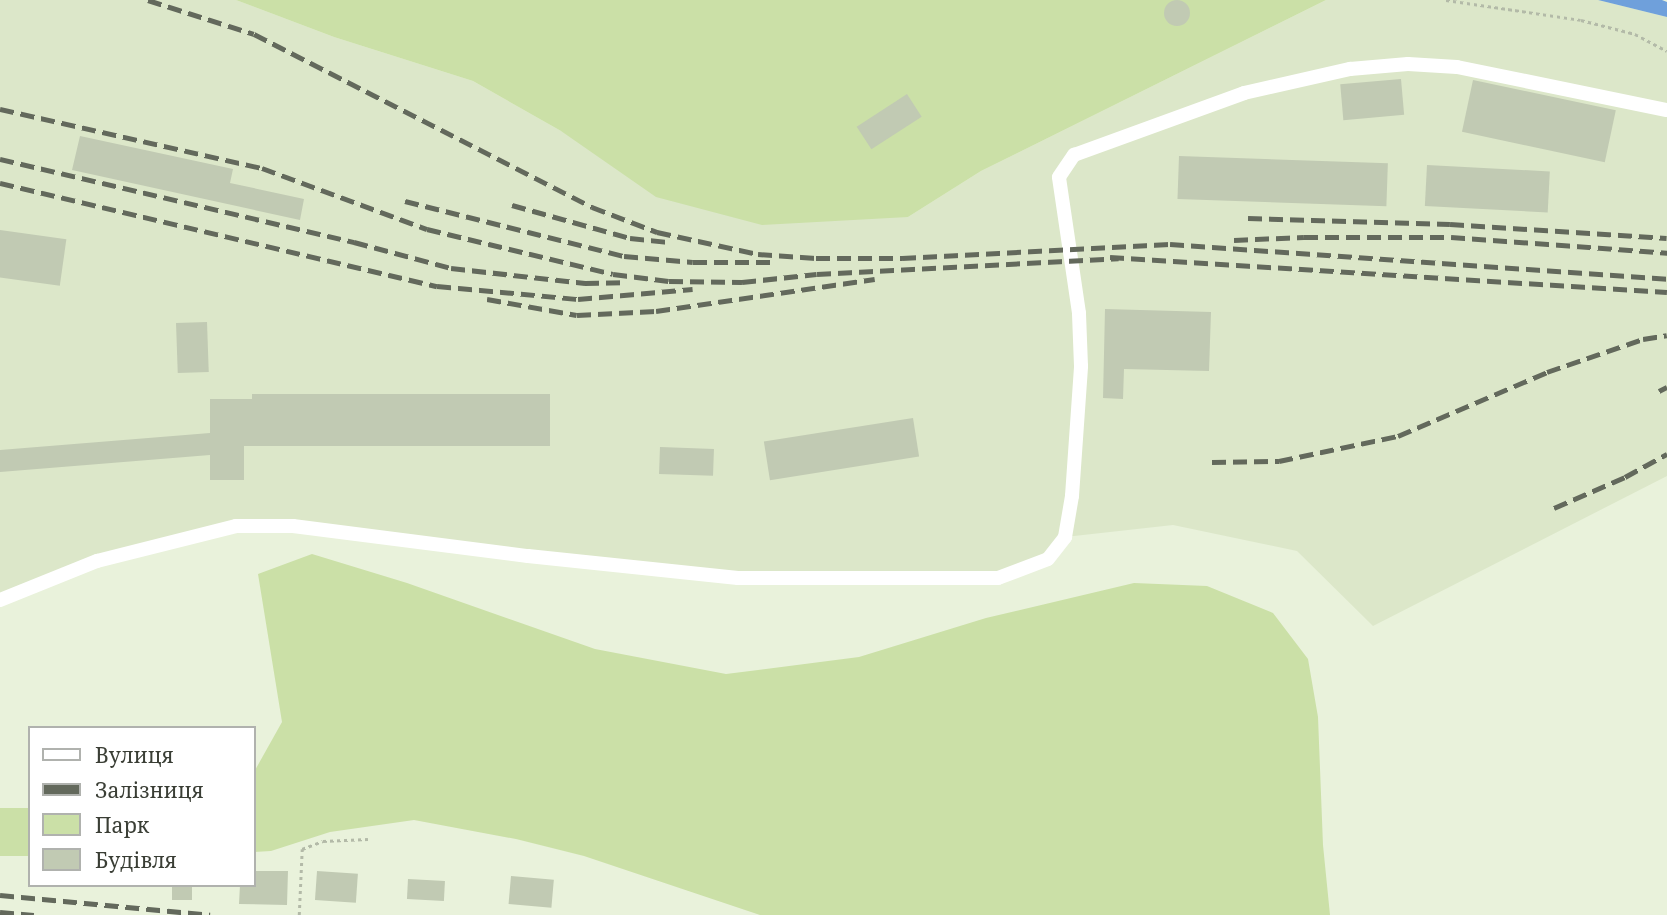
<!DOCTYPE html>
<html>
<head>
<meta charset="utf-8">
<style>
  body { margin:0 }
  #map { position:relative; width:1667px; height:915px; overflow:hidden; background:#e9f2db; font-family:"Noto Serif",serif }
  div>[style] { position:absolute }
  .built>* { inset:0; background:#dce7c9 }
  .green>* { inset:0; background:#cbe0a7; transform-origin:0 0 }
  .water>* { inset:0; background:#6fa0db }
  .building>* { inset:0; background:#c1cab3; transform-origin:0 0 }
  .round { border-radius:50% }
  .path>* { height:2.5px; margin-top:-1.25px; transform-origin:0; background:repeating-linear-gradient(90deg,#b3baa8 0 3.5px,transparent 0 7px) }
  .minor>* { height:14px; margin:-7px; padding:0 7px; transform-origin:7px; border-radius:7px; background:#fff }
  .rail>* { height:5px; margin-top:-2.5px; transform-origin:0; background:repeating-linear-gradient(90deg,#63695c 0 14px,transparent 0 21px) }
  span { translate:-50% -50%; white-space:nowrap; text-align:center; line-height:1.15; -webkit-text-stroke:5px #fff; paint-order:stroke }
  .legend { position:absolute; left:28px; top:726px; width:228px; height:161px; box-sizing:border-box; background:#fff; border:2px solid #b0b2ae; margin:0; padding:9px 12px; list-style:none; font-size:21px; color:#3a3e35 }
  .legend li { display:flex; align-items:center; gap:14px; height:35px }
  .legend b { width:35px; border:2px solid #b0b2ae }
</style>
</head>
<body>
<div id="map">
  <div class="built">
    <i style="clip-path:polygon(0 0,236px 0,334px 37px,473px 81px,561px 131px,908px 217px,981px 171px,1326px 0,1598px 0,1667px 17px,1667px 476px,1373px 626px,1297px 551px,1173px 525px,1065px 537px,1048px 559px,998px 578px,738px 578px,293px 526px,172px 541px,0 600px)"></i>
  </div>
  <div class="green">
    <i style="clip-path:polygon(236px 0,1326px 0,981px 171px,908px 217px,762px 225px,656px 197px,561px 131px,473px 81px,334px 37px)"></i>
    <i style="clip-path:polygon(312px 554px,407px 583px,595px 649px,726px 674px,859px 657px,986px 618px,1134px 583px,1207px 586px,1273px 613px,1308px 659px,1318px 717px,1323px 845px,1330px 915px,760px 915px,584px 856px,516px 839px,414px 820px,330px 832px,271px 851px,254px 852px,254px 772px,282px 722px,258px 574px)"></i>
    <i style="left:0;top:808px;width:30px;height:48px"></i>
  </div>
  <div class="water">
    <i style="clip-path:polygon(1598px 0,1662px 0,1667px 2px,1667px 17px)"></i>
  </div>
  <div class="building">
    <i class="round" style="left:1164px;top:0;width:26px;height:26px"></i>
    <i style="left:1401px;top:79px;width:36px;height:61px;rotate:85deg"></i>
    <i style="left:1473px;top:80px;width:146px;height:53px;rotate:12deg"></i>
    <i style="left:907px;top:94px;width:27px;height:60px;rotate:57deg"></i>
    <i style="clip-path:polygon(80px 136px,233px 169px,230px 183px,304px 199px,300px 220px,72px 170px)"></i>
    <i style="left:1179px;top:156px;width:209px;height:43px;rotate:2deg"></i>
    <i style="left:1427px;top:165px;width:123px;height:41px;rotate:3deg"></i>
    <i style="left:0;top:230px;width:67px;height:47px;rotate:8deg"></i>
    <i style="clip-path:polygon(1105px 309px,1211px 312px,1209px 371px,1124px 369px,1123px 399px,1103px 398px)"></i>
    <i style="left:207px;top:322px;width:50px;height:31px;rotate:88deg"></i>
    <i style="clip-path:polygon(252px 394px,550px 394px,550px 446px,244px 446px,244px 480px,210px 480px,210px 455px,0 472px,0 450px,210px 433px,210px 399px,252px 399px)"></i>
    <i style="left:913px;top:418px;width:39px;height:151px;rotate:81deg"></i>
    <i style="left:660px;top:447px;width:54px;height:27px;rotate:2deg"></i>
    <i style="clip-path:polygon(254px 871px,288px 871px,287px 905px,239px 904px,240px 885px,254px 885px)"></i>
    <i style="left:317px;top:871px;width:41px;height:29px;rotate:4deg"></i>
    <i style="left:511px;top:876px;width:43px;height:28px;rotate:5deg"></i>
    <i style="left:408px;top:879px;width:37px;height:20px;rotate:3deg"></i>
    <i style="left:172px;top:885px;width:20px;height:15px"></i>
  </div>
  <div class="path">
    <i style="left:1446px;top:0;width:136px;rotate:8.4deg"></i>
    <i style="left:1581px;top:20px;width:56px;rotate:14.5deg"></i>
    <i style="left:1635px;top:34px;width:36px;rotate:28deg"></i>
    <i style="left:299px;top:915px;width:66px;rotate:-87.4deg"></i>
    <i style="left:302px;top:849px;width:22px;rotate:-21deg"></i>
    <i style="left:323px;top:841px;width:45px;rotate:-2.5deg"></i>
  </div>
  <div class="minor">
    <i style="left:0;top:600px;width:105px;rotate:-21.9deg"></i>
    <i style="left:97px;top:561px;width:143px;rotate:-14.1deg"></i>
    <i style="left:236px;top:526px;width:57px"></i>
    <i style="left:293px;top:526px;width:237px;rotate:7.3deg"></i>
    <i style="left:528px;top:556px;width:211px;rotate:6deg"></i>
    <i style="left:738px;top:578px;width:260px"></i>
    <i style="left:998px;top:578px;width:53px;rotate:-20.8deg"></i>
    <i style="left:1048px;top:559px;width:28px;rotate:-52deg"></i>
    <i style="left:1065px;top:537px;width:42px;rotate:-80.3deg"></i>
    <i style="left:1072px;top:496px;width:130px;rotate:-86deg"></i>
    <i style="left:1081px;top:366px;width:53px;rotate:-92.2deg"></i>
    <i style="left:1079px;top:313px;width:137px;rotate:-98.4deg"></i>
    <i style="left:1059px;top:177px;width:27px;rotate:-56deg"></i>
    <i style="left:1074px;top:155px;width:181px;rotate:-20deg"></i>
    <i style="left:1244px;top:93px;width:109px;rotate:-12.8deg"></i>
    <i style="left:1350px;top:69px;width:58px;rotate:-4.9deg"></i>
    <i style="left:1408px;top:64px;width:49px;rotate:3.5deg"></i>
    <i style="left:1457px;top:67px;width:214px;rotate:11.6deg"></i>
  </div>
  <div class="rail">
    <i style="left:148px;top:0;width:111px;rotate:17.8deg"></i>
    <i style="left:254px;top:34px;width:380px;rotate:27.1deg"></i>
    <i style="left:592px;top:207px;width:70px;rotate:21deg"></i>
    <i style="left:657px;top:232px;width:103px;rotate:12.3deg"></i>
    <i style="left:758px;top:254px;width:58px;rotate:3.9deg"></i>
    <i style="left:816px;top:258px;width:86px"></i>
    <i style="left:902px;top:258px;width:268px;rotate:-3deg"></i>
    <i style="left:1170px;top:244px;width:498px;rotate:4deg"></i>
    <i style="left:0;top:109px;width:269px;rotate:12.7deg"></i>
    <i style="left:262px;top:168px;width:176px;rotate:20.3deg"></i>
    <i style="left:427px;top:229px;width:191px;rotate:13.6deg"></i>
    <i style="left:613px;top:274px;width:56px;rotate:7.1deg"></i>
    <i style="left:669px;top:281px;width:73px;rotate:0.8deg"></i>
    <i style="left:742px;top:282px;width:75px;rotate:-6.1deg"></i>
    <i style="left:817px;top:274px;width:302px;rotate:-3deg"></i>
    <i style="left:0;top:159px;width:364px;rotate:13.2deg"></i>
    <i style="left:354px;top:242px;width:100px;rotate:15deg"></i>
    <i style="left:451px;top:268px;width:135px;rotate:6.4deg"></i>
    <i style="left:585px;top:283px;width:39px;rotate:-1deg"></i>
    <i style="left:0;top:183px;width:449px;rotate:13.3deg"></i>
    <i style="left:437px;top:286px;width:142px;rotate:5.3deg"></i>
    <i style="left:578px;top:299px;width:115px;rotate:-5deg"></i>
    <i style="left:405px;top:201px;width:226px;rotate:14.1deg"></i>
    <i style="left:624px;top:256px;width:69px;rotate:5deg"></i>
    <i style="left:693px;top:262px;width:78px"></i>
    <i style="left:512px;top:205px;width:123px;rotate:15.6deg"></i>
    <i style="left:630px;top:238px;width:37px;rotate:6deg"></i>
    <i style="left:1248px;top:218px;width:202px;rotate:1.7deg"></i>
    <i style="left:1450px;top:224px;width:217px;rotate:3.7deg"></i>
    <i style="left:1234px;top:240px;width:70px;rotate:-2.5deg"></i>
    <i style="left:1304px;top:237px;width:147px"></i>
    <i style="left:1451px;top:237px;width:217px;rotate:4.2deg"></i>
    <i style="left:1110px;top:257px;width:558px;rotate:3.6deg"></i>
    <i style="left:487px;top:299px;width:91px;rotate:10.1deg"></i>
    <i style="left:577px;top:315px;width:79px;rotate:-2.9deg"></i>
    <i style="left:656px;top:311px;width:221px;rotate:-8.3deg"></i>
    <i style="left:1659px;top:391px;width:9px;rotate:-27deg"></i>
    <i style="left:1212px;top:462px;width:67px;rotate:-0.9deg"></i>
    <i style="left:1279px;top:461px;width:122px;rotate:-11.9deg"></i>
    <i style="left:1398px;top:436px;width:162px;rotate:-23.2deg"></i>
    <i style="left:1547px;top:372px;width:102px;rotate:-19deg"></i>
    <i style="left:1643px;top:339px;width:24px;rotate:-9deg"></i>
    <i style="left:1554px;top:508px;width:77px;rotate:-23.6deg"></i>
    <i style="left:1625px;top:477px;width:48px;rotate:-28.7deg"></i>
    <i style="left:0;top:895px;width:211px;rotate:5.4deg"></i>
    <i style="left:0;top:912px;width:34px;rotate:5deg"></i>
  </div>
  <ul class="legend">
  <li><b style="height:9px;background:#fff"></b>Вулиця</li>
  <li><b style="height:9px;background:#63695c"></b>Залізниця</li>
  <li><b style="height:19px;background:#cbe0a7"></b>Парк</li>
  <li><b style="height:19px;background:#c1cab3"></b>Будівля</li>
  </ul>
</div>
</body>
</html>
